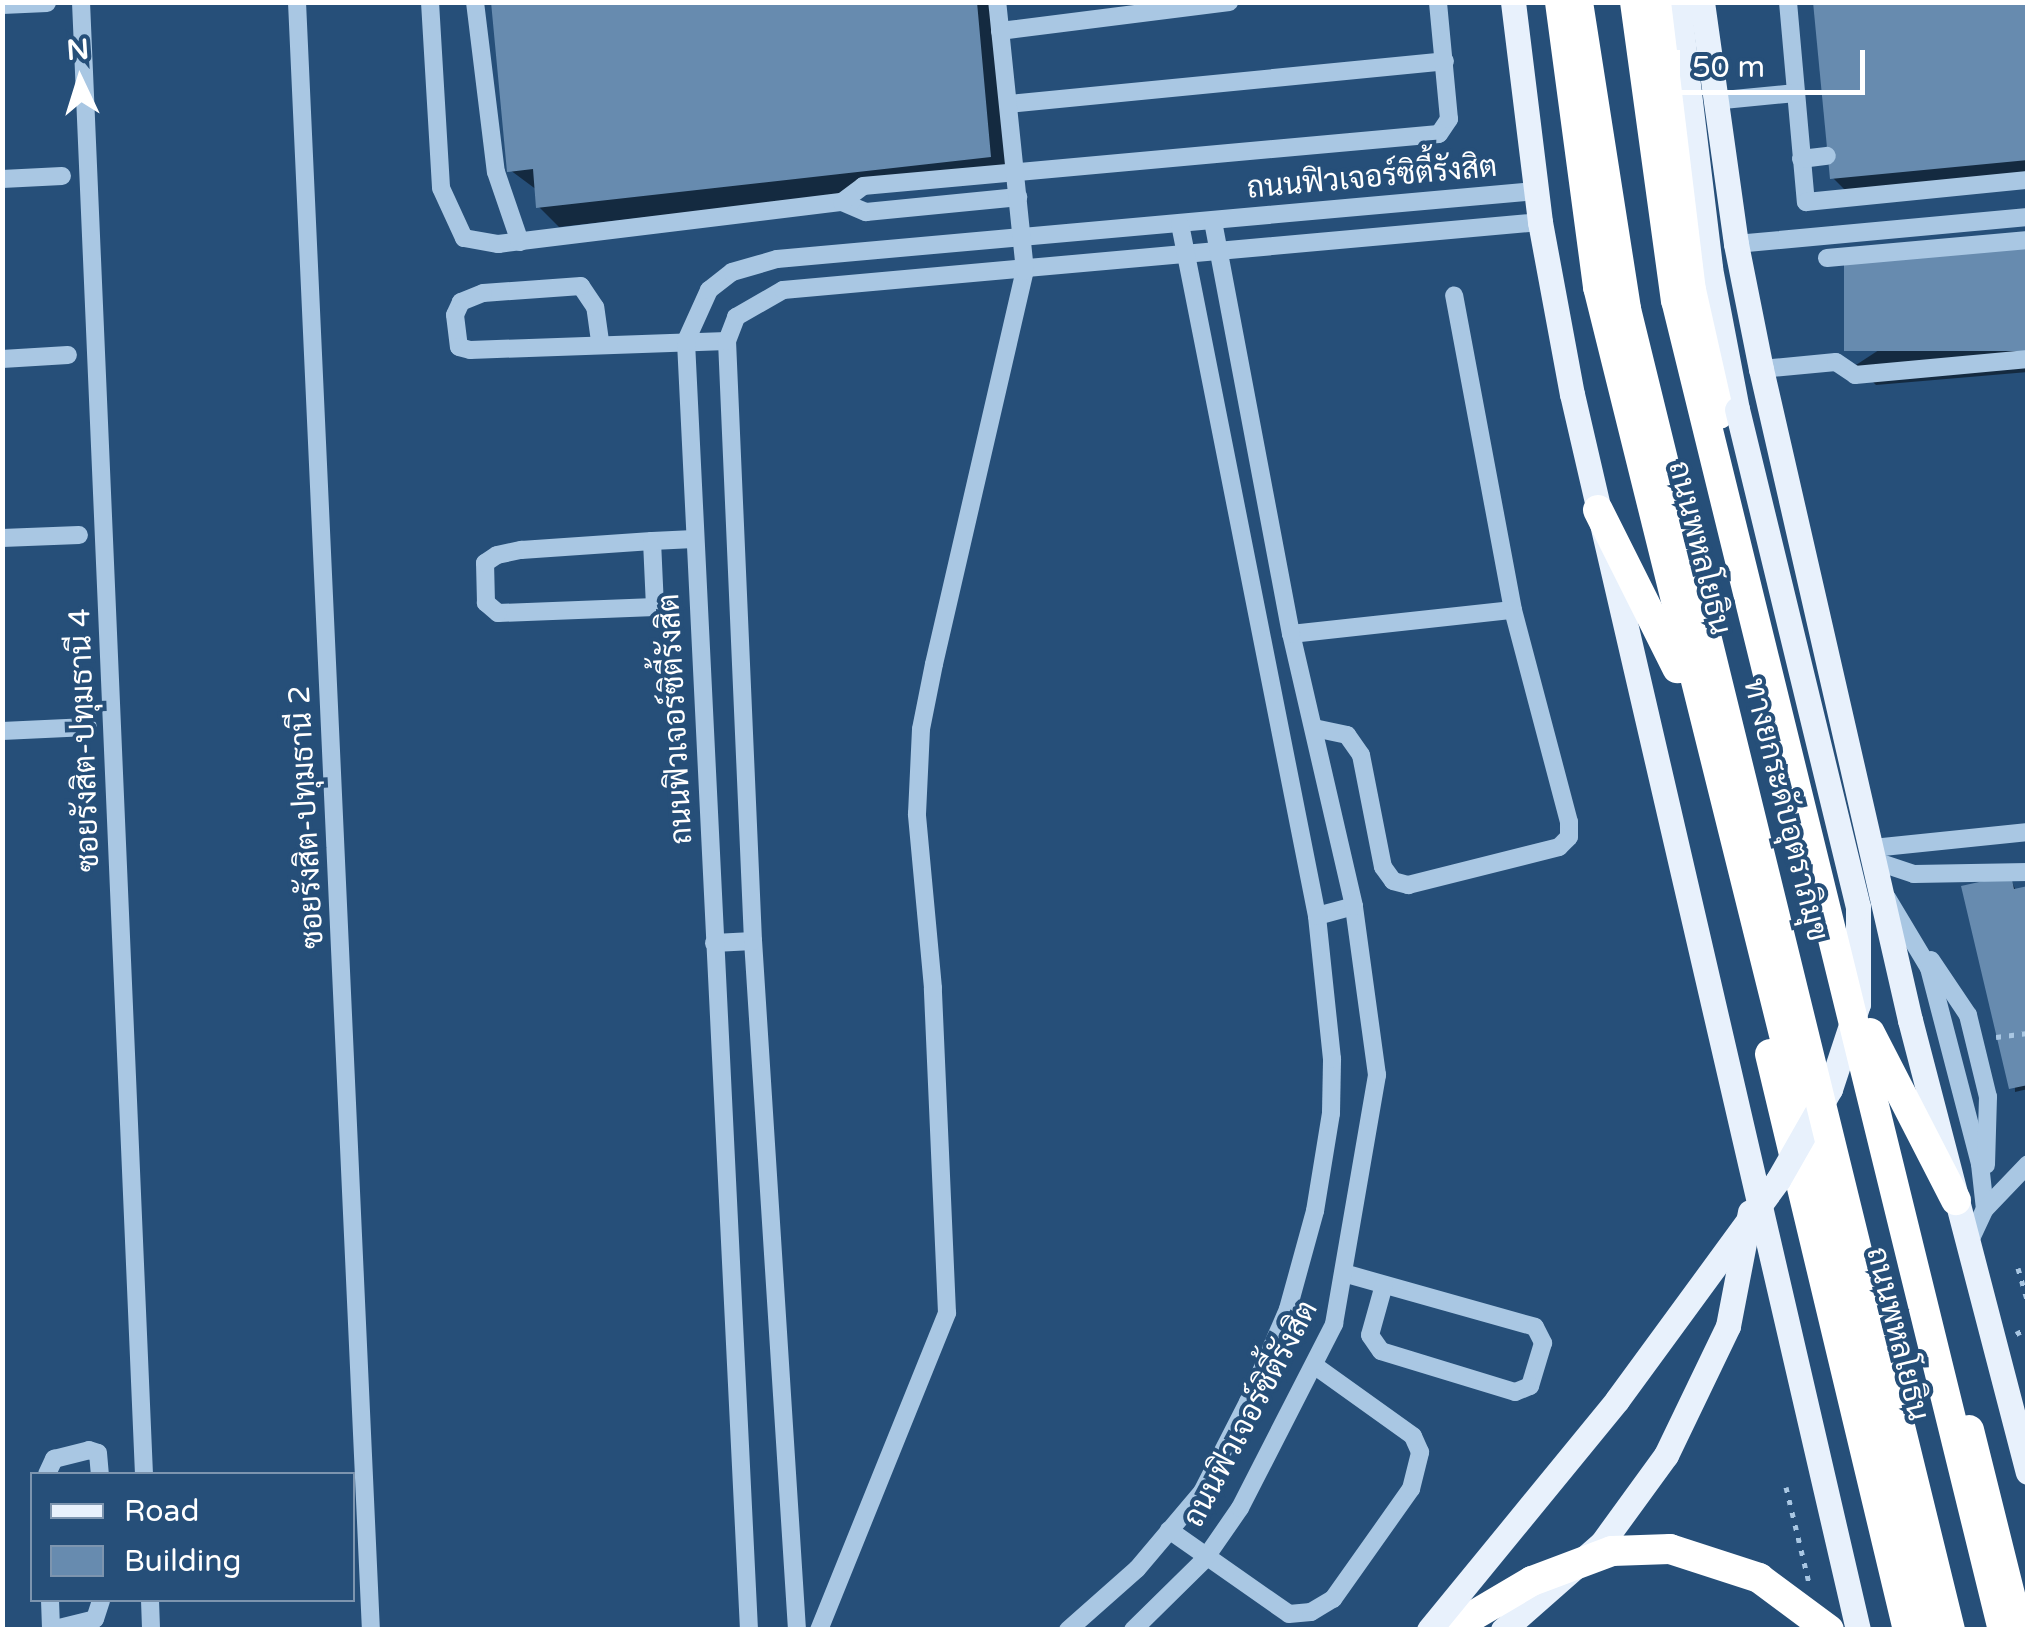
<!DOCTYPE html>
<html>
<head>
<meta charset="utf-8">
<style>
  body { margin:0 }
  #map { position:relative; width:2030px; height:1632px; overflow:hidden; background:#264f79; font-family:"Varela Round",Sarabun,sans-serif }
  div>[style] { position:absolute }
  .shadow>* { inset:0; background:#0007 }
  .building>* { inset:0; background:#678baf; transform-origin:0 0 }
  .path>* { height:5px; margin-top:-2.5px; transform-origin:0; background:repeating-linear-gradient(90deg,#a9c7e3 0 5px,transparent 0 13px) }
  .minor>* { height:18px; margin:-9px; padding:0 9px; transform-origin:9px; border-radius:9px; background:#a9c7e3 }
  .major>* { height:25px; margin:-12.5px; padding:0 12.5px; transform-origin:12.5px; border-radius:12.5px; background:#e8f1fc }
  .highway>* { height:30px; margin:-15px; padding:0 15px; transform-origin:15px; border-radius:15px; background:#fff }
  .path-bridge>* { height:5px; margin-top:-2.5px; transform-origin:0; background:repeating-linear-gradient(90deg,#a9c7e3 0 5px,transparent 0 13px) }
  .major-bridge>* { height:25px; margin:-12.5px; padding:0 12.5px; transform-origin:12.5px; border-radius:12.5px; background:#e8f1fc }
  .highway-bridge>* { height:30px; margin:-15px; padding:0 15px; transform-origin:15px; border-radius:15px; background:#fff }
  span { translate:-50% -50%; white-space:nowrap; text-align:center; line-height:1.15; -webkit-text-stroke:8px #264f79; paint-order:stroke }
  .street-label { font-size:30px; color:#fff }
  .frame { position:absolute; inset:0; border:5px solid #fff; pointer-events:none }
  .legend { position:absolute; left:30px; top:1472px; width:325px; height:130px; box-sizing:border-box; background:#264f79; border:2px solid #7d95af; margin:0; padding:12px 18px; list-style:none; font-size:30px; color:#fff }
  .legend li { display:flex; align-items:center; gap:20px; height:50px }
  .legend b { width:50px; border:2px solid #7d95af }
  .north { position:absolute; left:30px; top:30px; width:100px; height:100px; -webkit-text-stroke:8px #264f79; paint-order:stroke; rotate:356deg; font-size:28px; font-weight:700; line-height:40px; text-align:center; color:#fff }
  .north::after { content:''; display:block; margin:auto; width:35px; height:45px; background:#fff; clip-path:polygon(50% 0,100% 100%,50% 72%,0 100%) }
  .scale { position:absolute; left:1675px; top:50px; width:190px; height:45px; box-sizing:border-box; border:5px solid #fff; border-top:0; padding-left:12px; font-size:30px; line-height:35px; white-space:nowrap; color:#fff; -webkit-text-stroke:8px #264f79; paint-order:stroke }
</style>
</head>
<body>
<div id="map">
  <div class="shadow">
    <i style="clip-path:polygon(493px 2px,994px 2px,1010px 177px,559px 227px,539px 207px,537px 190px,510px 170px)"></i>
    <i style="clip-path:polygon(2028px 2px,2028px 181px,1853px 198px,1832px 177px)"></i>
    <i style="clip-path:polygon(2028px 252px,2028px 372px,1876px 385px,1856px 365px)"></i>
    <i style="clip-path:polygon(2010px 877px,2016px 891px,2028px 889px,2028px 1089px,2015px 1092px)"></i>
  </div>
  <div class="building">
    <i style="clip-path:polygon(491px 2px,977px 2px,991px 157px,536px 208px,533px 169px,507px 172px)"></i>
    <i style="clip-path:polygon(1813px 2px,2028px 2px,2028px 160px,1830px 179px)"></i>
    <i style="left:2028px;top:249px;width:102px;height:184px;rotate:90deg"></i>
    <i style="clip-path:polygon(2011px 875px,2014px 889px,2028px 886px,2028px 1085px,2009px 1089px,1961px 886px)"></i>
  </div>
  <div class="path">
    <i style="left:1996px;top:1037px;width:32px;rotate:-7deg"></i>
    <i style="left:2018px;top:1268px;width:37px;rotate:74deg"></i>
    <i style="left:2016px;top:1334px;width:13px;rotate:-27deg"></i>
  </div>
  <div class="minor">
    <i style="left:81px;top:2px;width:1473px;rotate:87.55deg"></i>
    <i style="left:297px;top:2px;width:1630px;rotate:87.4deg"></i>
    <i style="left:430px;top:2px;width:186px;rotate:86.6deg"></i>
    <i style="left:441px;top:188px;width:55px;rotate:65.3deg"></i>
    <i style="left:464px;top:238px;width:35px;rotate:10deg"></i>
    <i style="left:498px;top:244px;width:347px;rotate:-7deg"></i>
    <i style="left:842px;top:202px;width:26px;rotate:23deg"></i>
    <i style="left:866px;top:212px;width:153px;rotate:-5.6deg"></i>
    <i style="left:475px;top:2px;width:171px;rotate:83deg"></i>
    <i style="left:496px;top:172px;width:74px;rotate:71.1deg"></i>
    <i style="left:1788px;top:2px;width:201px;rotate:84.9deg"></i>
    <i style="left:1806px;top:202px;width:223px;rotate:-5.7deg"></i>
    <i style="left:2px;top:5px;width:45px;rotate:-2.5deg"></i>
    <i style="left:1000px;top:31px;width:231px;rotate:-7.2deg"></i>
    <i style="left:1713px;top:101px;width:83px;rotate:-5.5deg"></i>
    <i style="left:1009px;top:104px;width:438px;rotate:-5.6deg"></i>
    <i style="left:1801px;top:159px;width:26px;rotate:-7deg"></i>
    <i style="left:2px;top:179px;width:60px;rotate:-2.9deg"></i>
    <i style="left:842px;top:202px;width:26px;rotate:-37deg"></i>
    <i style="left:863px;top:186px;width:578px;rotate:-5.16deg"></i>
    <i style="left:1439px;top:134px;width:18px;rotate:-56deg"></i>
    <i style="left:1449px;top:119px;width:118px;rotate:-95.4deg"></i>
    <i style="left:1736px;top:244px;width:293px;rotate:-5.3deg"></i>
    <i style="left:1827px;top:258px;width:202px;rotate:-5.1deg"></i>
    <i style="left:600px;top:341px;width:34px;rotate:-98deg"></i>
    <i style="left:595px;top:307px;width:25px;rotate:-124deg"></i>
    <i style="left:581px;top:286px;width:98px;rotate:175.9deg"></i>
    <i style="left:483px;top:293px;width:24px;rotate:158deg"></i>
    <i style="left:461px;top:302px;width:14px;rotate:115deg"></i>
    <i style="left:455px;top:315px;width:32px;rotate:83deg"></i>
    <i style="left:459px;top:347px;width:11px;rotate:15deg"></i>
    <i style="left:470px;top:350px;width:257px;rotate:-2deg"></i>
    <i style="left:2px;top:359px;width:66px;rotate:-3.5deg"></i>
    <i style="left:1761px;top:369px;width:75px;rotate:-5.3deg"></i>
    <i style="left:1836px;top:362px;width:23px;rotate:34deg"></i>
    <i style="left:1855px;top:375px;width:174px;rotate:-5.3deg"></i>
    <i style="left:2px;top:538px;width:77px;rotate:-2.2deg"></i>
    <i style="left:652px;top:541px;width:66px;rotate:87.4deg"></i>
    <i style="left:655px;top:607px;width:157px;rotate:177.8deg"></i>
    <i style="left:498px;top:613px;width:16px;rotate:-140deg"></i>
    <i style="left:486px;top:603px;width:40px;rotate:-91.4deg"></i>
    <i style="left:485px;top:563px;width:14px;rotate:-34deg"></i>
    <i style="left:497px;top:555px;width:25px;rotate:-12deg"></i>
    <i style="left:521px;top:550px;width:131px;rotate:-3.9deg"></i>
    <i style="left:652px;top:541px;width:42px;rotate:-2.7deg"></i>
    <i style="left:1291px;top:634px;width:223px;rotate:-6.2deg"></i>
    <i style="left:1513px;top:610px;width:320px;rotate:-100.6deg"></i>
    <i style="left:1314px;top:728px;width:34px;rotate:12deg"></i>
    <i style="left:1347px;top:735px;width:24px;rotate:55deg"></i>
    <i style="left:1361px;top:755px;width:114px;rotate:78.9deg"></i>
    <i style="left:1383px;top:867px;width:17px;rotate:54deg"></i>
    <i style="left:1393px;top:881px;width:16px;rotate:15deg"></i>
    <i style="left:1408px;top:885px;width:156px;rotate:-14.1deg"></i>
    <i style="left:1559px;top:847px;width:14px;rotate:-45deg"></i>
    <i style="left:1569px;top:837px;width:15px;rotate:-90deg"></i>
    <i style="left:1569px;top:822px;width:219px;rotate:-104.8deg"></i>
    <i style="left:2px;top:731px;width:86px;rotate:-2.7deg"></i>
    <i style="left:1873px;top:848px;width:156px;rotate:-5.9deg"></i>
    <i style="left:1875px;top:861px;width:41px;rotate:18.4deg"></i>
    <i style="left:1914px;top:874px;width:114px;rotate:-1deg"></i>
    <i style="left:1887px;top:898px;width:82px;rotate:59deg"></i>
    <i style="left:1929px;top:968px;width:203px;rotate:75.4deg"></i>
    <i style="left:1980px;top:1164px;width:45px;rotate:83.7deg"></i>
    <i style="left:1317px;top:916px;width:38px;rotate:-15deg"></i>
    <i style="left:714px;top:943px;width:39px;rotate:-3deg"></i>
    <i style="left:1931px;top:960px;width:66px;rotate:56.1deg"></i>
    <i style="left:1968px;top:1015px;width:84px;rotate:76.3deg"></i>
    <i style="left:1988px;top:1097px;width:68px;rotate:91.7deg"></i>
    <i style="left:1968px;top:1245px;width:40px;rotate:-65deg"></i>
    <i style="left:1985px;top:1209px;width:62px;rotate:-46.3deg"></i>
    <i style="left:1347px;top:1274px;width:195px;rotate:15.7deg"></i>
    <i style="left:1535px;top:1327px;width:18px;rotate:63deg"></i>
    <i style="left:1543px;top:1343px;width:45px;rotate:106.8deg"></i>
    <i style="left:1530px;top:1386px;width:16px;rotate:158deg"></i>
    <i style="left:1515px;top:1392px;width:140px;rotate:-163deg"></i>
    <i style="left:1381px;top:1351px;width:19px;rotate:-125deg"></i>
    <i style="left:1370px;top:1335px;width:52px;rotate:-74.4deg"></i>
    <i style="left:47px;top:1474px;width:17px;rotate:-65deg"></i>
    <i style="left:54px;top:1459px;width:36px;rotate:-14deg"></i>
    <i style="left:89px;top:1450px;width:9px;rotate:18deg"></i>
    <i style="left:98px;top:1453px;width:21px;rotate:85deg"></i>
    <i style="left:1169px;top:1530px;width:146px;rotate:35deg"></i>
    <i style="left:1289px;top:1614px;width:22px;rotate:-5deg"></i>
    <i style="left:1311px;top:1612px;width:26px;rotate:-31deg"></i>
    <i style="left:1333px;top:1599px;width:135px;rotate:-54.7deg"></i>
    <i style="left:1411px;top:1489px;width:38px;rotate:-76deg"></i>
    <i style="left:1420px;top:1452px;width:17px;rotate:-114deg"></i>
    <i style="left:1413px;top:1436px;width:122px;rotate:-144.4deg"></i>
    <i style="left:50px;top:1600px;width:30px;rotate:88deg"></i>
    <i style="left:150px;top:1600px;width:30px;rotate:88deg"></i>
    <i style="left:51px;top:1630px;width:45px;rotate:-14deg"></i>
    <i style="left:95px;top:1619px;width:20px;rotate:-72deg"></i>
    <i style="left:749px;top:1630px;width:1291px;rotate:-92.8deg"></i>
    <i style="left:686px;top:341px;width:56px;rotate:-65.7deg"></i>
    <i style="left:709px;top:290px;width:29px;rotate:-38deg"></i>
    <i style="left:732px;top:272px;width:47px;rotate:-16.1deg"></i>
    <i style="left:777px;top:259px;width:762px;rotate:-5.12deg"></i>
    <i style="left:797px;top:1630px;width:690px;rotate:-93.65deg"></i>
    <i style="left:753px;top:941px;width:601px;rotate:-92.48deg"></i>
    <i style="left:727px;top:341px;width:26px;rotate:-69deg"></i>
    <i style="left:736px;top:317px;width:54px;rotate:-29.9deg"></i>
    <i style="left:783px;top:290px;width:760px;rotate:-5.13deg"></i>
    <i style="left:819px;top:1630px;width:342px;rotate:-68deg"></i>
    <i style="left:947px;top:1313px;width:325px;rotate:-92.5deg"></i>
    <i style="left:933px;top:988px;width:175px;rotate:-95.3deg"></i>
    <i style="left:917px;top:814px;width:85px;rotate:-87.3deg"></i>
    <i style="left:921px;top:729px;width:66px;rotate:-78.7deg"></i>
    <i style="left:934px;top:664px;width:403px;rotate:-77deg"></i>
    <i style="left:1025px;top:271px;width:270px;rotate:-95.9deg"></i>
    <i style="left:1068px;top:1630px;width:92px;rotate:-41.5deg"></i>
    <i style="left:1137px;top:1569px;width:101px;rotate:-49.8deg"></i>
    <i style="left:1202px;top:1492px;width:101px;rotate:-62.9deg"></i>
    <i style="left:1248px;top:1402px;width:101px;rotate:-66.7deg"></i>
    <i style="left:1288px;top:1309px;width:102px;rotate:-74.6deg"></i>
    <i style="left:1315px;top:1211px;width:99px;rotate:-80.7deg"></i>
    <i style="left:1331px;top:1113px;width:54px;rotate:-88.9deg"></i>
    <i style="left:1332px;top:1059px;width:144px;rotate:-96deg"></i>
    <i style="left:1317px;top:916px;width:705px;rotate:-101.2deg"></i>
    <i style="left:1133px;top:1630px;width:100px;rotate:-44.6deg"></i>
    <i style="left:1204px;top:1560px;width:63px;rotate:-55.3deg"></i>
    <i style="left:1240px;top:1508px;width:207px;rotate:-62.9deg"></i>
    <i style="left:1334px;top:1324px;width:253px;rotate:-80.2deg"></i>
    <i style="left:1377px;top:1075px;width:171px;rotate:-97.8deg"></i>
    <i style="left:1354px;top:906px;width:279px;rotate:-103deg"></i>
    <i style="left:1291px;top:634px;width:420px;rotate:-100.7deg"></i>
  </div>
  <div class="major">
    <i style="left:1513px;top:2px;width:222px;rotate:83deg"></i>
    <i style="left:1540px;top:222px;width:175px;rotate:79.5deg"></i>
    <i style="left:1572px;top:394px;width:1269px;rotate:76.97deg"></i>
    <i style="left:1678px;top:2px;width:268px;rotate:83.1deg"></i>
    <i style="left:1710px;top:268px;width:144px;rotate:79.2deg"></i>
    <i style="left:1702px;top:2px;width:244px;rotate:82deg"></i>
    <i style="left:1736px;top:244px;width:127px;rotate:78.7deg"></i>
    <i style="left:1761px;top:369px;width:668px;rotate:77.11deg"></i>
    <i style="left:1910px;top:1020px;width:467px;rotate:75.4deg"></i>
    <i style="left:1503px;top:1630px;width:132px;rotate:-41.3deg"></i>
    <i style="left:1602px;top:1543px;width:109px;rotate:-54deg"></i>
    <i style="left:1666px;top:1455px;width:143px;rotate:-64.3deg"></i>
    <i style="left:1728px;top:1326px;width:116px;rotate:-79.1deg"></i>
  </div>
  <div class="highway">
    <i style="left:1560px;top:2px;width:288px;rotate:82.4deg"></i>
    <i style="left:1598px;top:287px;width:1384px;rotate:76.03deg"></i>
    <i style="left:1656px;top:2px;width:290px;rotate:83.1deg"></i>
    <i style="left:1691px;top:290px;width:127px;rotate:77.3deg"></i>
    <i style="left:1598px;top:510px;width:177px;rotate:63.4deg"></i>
    <i style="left:1870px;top:1033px;width:188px;rotate:62.8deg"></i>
    <i style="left:1770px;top:1054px;width:592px;rotate:76.53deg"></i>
    <i style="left:1969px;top:1430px;width:206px;rotate:76deg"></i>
    <i style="left:1449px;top:1630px;width:96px;rotate:-30.6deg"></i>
  </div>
  <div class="path-bridge">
    <i style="left:1786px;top:1487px;width:99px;rotate:76.5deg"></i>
  </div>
  <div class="major-bridge">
    <i style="left:1429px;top:1630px;width:297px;rotate:-50.7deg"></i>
    <i style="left:1617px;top:1400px;width:273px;rotate:-53.8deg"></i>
    <i style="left:1778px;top:1180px;width:105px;rotate:-60.3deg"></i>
    <i style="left:1830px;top:1089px;width:89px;rotate:-71.8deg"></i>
    <i style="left:1858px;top:1004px;width:97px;rotate:-90deg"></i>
    <i style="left:1858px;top:907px;width:512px;rotate:-103.66deg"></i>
  </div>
  <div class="highway-bridge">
    <i style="left:1578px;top:2px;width:311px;rotate:81.1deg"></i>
    <i style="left:1626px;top:309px;width:1360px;rotate:76.22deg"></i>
    <i style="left:1635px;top:2px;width:301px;rotate:82.2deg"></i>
    <i style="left:1676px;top:300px;width:1370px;rotate:76.19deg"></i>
    <i style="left:1532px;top:1581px;width:85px;rotate:-20.6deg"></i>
    <i style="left:1612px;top:1551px;width:58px;rotate:-2deg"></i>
    <i style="left:1670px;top:1549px;width:94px;rotate:18deg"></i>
    <i style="left:1759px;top:1578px;width:87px;rotate:36.6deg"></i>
  </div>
  <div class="street-label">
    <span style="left:1372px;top:178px;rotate:-5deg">ถนนฟิวเจอร์ซิตี้รังสิต</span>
    <span style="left:1699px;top:548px;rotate:76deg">ถนนพหลโยธิน</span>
    <span style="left:676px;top:719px;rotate:-93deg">ถนนฟิวเจอร์ซิตี้รังสิต</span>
    <span style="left:85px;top:740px;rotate:-92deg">ซอยรังสิต-ปทุมธานี 4</span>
    <span style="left:1785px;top:810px;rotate:76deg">ทางยกระดับอุตราภิมุข</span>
    <span style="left:307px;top:817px;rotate:-93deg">ซอยรังสิต-ปทุมธานี 2</span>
    <span style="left:1897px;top:1334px;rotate:76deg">ถนนพหลโยธิน</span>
    <span style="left:1251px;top:1414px;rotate:-62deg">ถนนฟิวเจอร์ซิตี้รังสิต</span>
  </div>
  <div class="frame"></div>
  <ul class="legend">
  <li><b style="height:12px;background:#e8f1fc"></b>Road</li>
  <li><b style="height:28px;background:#678baf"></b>Building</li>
  </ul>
  <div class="north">N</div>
  <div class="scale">50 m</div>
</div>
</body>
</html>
